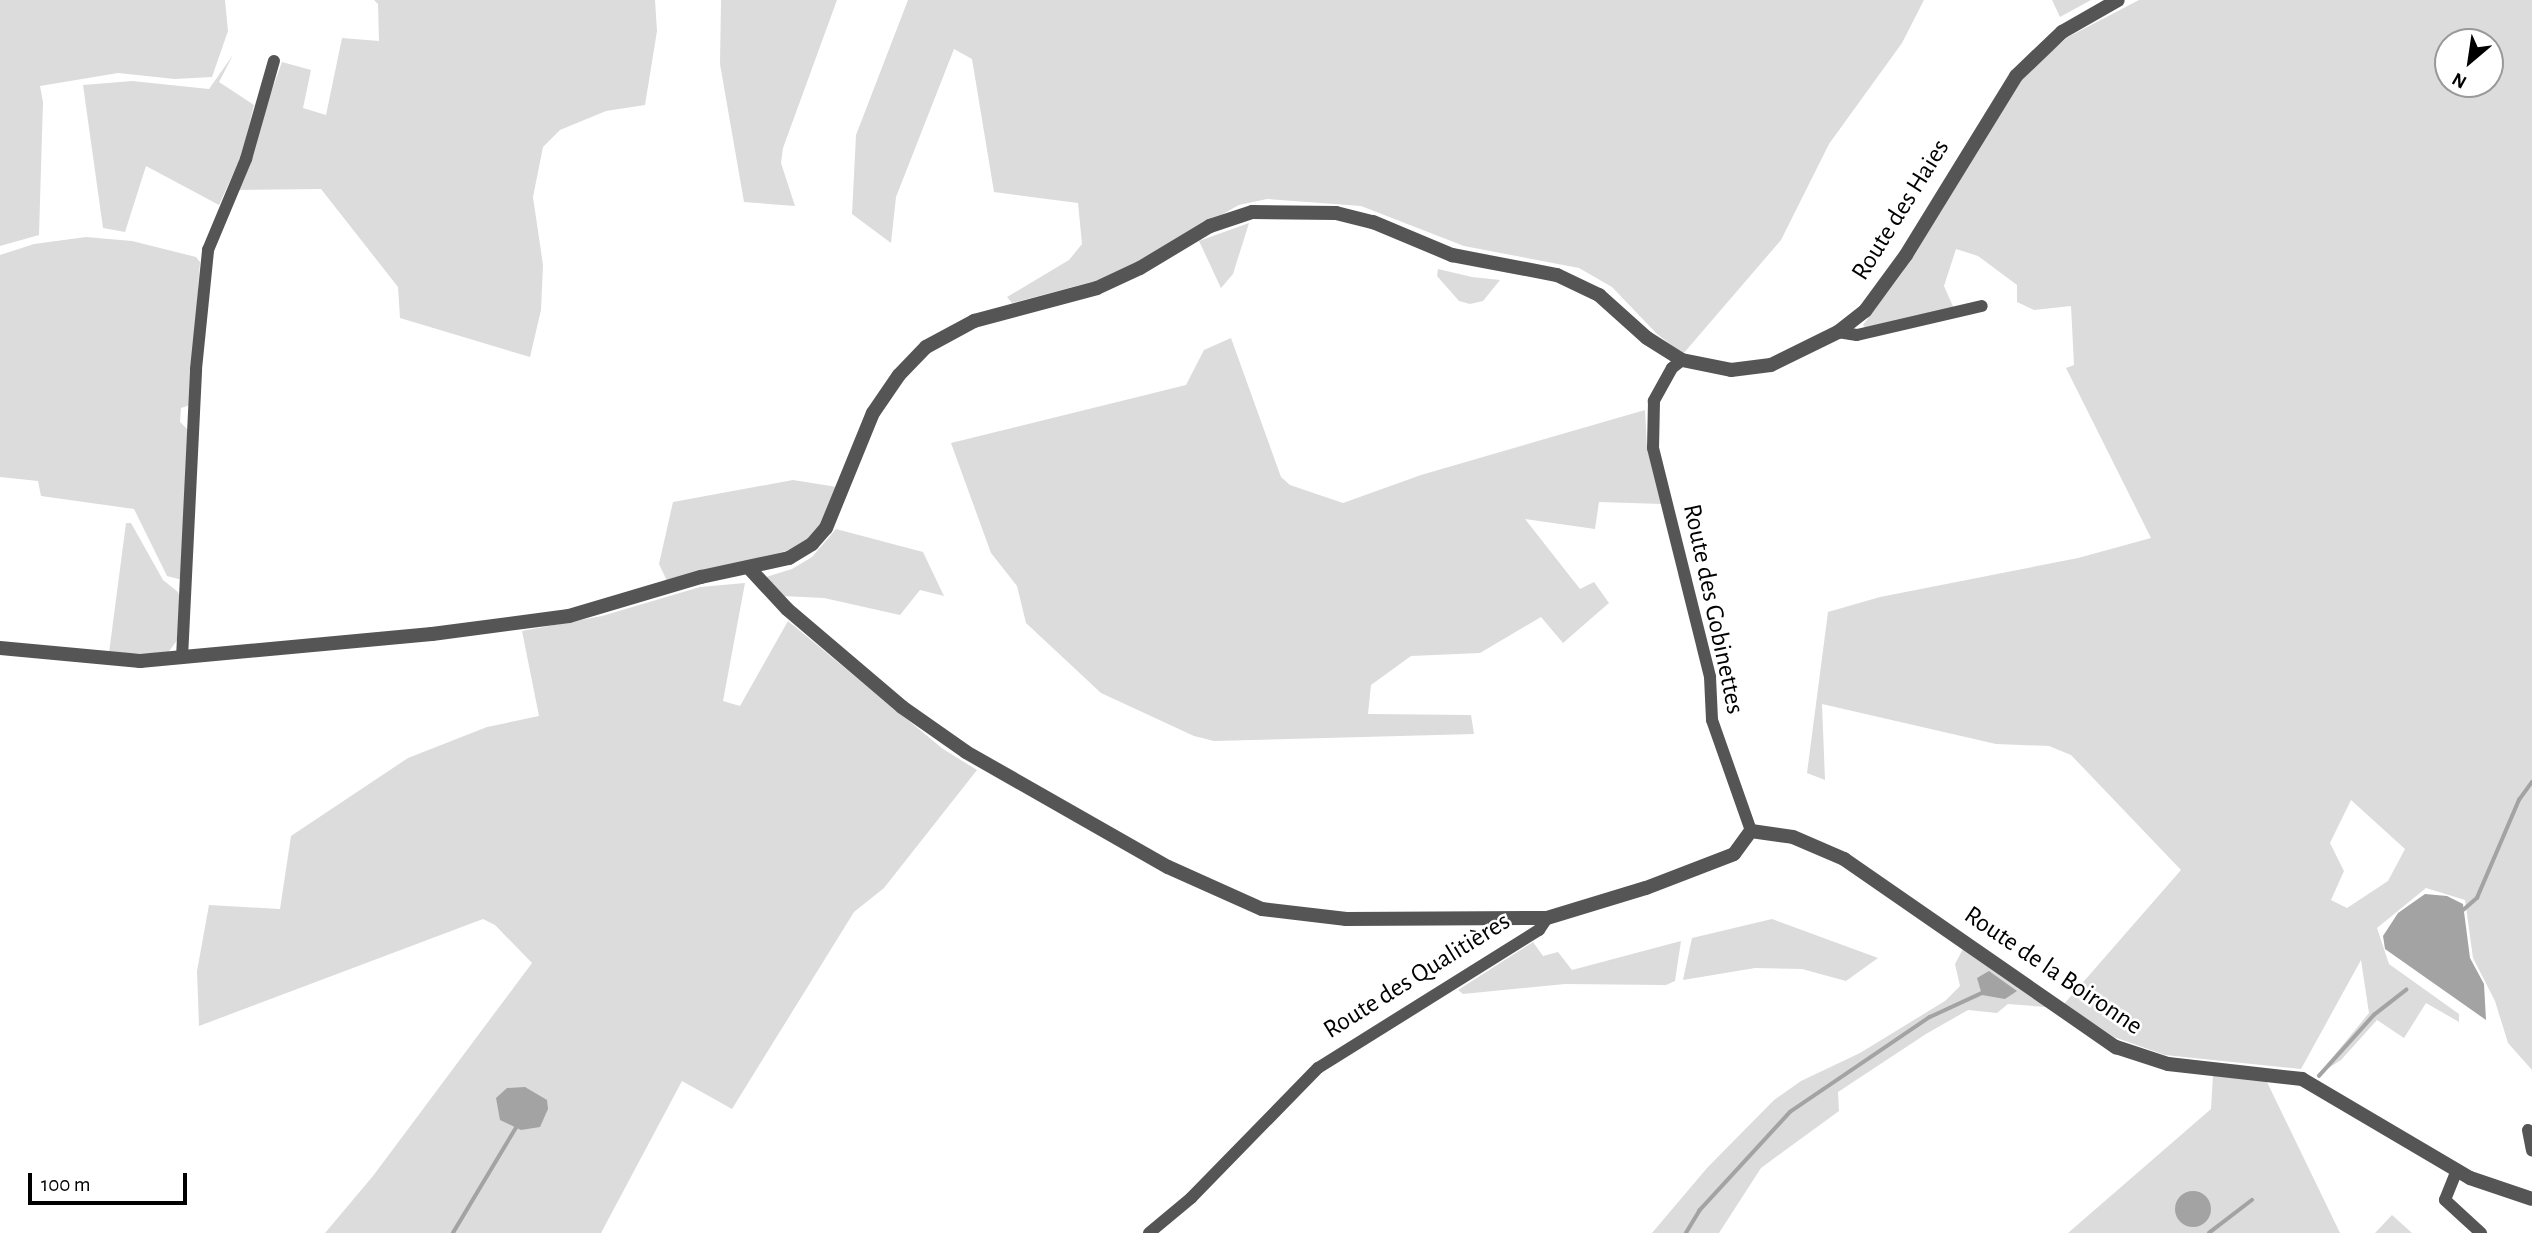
<!DOCTYPE html>
<html>
<head>
<meta charset="utf-8">
<style>
  body { margin:0 }
  #map { position:relative; width:2532px; height:1233px; overflow:hidden; background:#fff; font-family:"Alegreya Sans",sans-serif }
  div>[style] { position:absolute }
  .green>* { inset:0; background:#dcdcdc }
  .water>* { inset:0; background:#a3a3a3 }
  .round { border-radius:50% }
  .stream>* { height:3.5px; margin:-1.75px; padding:0 1.75px; transform-origin:1.75px; border-radius:1.75px; background:#a3a3a3 }
  .minor>* { height:12px; margin:-6px; padding:0 6px; transform-origin:6px; border-radius:6px; background:#555 }
  .tertiary>* { height:14px; margin:-7px; padding:0 7px; transform-origin:7px; border-radius:7px; background:#555 }
  span { translate:-50% -50%; white-space:nowrap; text-align:center; line-height:1.15; -webkit-text-stroke:5px #fff; paint-order:stroke }
  .street-label { font-size:26px; color:#000 }
  .north { position:absolute; left:2434px; top:28px; width:70px; height:70px; box-sizing:border-box; background:#fff; border:2px solid #999; border-radius:50%; rotate:209deg; font-size:19px; font-weight:700; line-height:28px; text-align:center; color:#000 }
  .north::after { content:''; display:block; margin:auto; width:24px; height:32px; background:#000; clip-path:polygon(50% 0,100% 100%,50% 72%,0 100%) }
  .scale { position:absolute; left:28px; top:1173px; width:159px; height:32px; box-sizing:border-box; border:4px solid #000; border-top:0; padding-left:9px; font-size:21px; line-height:24px; white-space:nowrap; color:#000; -webkit-text-stroke:5px #fff; paint-order:stroke }
</style>
</head>
<body>
<div id="map">
  <div class="green">
    <i style="clip-path:polygon(0 0,225px 0,228px 31px,212px 77px,175px 79px,118px 73px,40px 86px,43px 102px,39px 235px,0 246px)"></i>
    <i style="clip-path:polygon(374px 0,655px 0,657px 31px,645px 105px,606px 111px,560px 130px,543px 147px,533px 197px,543px 265px,541px 310px,530px 357px,400px 318px,398px 287px,321px 189px,236px 190px,282px 62px,311px 70px,303px 108px,326px 115px,342px 38px,379px 41px,378px 4px)"></i>
    <i style="clip-path:polygon(721px 0,837px 0,783px 148px,781px 163px,795px 206px,744px 202px,720px 64px)"></i>
    <i style="clip-path:polygon(908px 0,1924px 0,1902px 43px,1829px 144px,1781px 240px,1683px 354px,1657px 334px,1612px 287px,1579px 268px,1464px 246px,1361px 206px,1267px 199px,1239px 205px,1110px 277px,1012px 303px,1007px 297px,1069px 260px,1082px 244px,1078px 203px,994px 192px,972px 59px,954px 49px,896px 197px,891px 243px,852px 214px,856px 135px)"></i>
    <i style="clip-path:polygon(2052px 0,2091px 0,2060px 17px)"></i>
    <i style="clip-path:polygon(evenodd,2139px 0,2532px 0,2532px 1070px,2508px 1043px,2495px 1001px,2473px 958px,2465px 900px,2426px 888px,2377px 928px,2389px 964px,2459px 1014px,2459px 1022px,2426px 1003px,2404px 1038px,2377px 1020px,2341px 1060px,2318px 1075px,2369px 1013px,2361px 960px,2301px 1069px,2165px 1055px,2114px 1037px,2064px 1004px,2181px 870px,2071px 755px,2049px 746px,1996px 744px,1822px 704px,1825px 780px,1807px 773px,1828px 612px,1880px 597px,2078px 558px,2151px 538px,2066px 368px,2074px 365px,2071px 306px,2034px 310px,2017px 302px,2017px 285px,1978px 256px,1956px 249px,1944px 286px,1955px 311px,1868px 331px,1863px 325px,1902px 273px,1984px 130px,2026px 73px,2068px 37px,2139px 0,2448px 42px,2490px 42px,2490px 84px,2448px 84px,2448px 42px,2139px 0,2351px 800px,2405px 849px,2388px 881px,2347px 908px,2331px 900px,2344px 871px,2330px 843px,2351px 800px)"></i>
    <i style="clip-path:polygon(233px 55px,219px 82px,254px 105px,242px 154px,219px 205px,146px 166px,125px 232px,103px 228px,83px 85px,132px 81px,209px 89px)"></i>
    <i style="clip-path:polygon(1249px 223px,1233px 274px,1221px 288px,1199px 241px)"></i>
    <i style="clip-path:polygon(86px 237px,132px 241px,196px 257px,200px 262px,190px 405px,181px 408px,180px 422px,188px 430px,182px 580px,167px 576px,134px 509px,41px 496px,38px 481px,0 477px,0 255px,34px 244px)"></i>
    <i style="clip-path:polygon(1438px 269px,1472px 277px,1500px 280px,1483px 301px,1470px 304px,1459px 301px,1437px 276px)"></i>
    <i style="clip-path:polygon(1231px 338px,1281px 477px,1290px 485px,1343px 503px,1421px 475px,1645px 410px,1647px 448px,1662px 504px,1599px 502px,1595px 529px,1525px 519px,1580px 589px,1594px 582px,1609px 603px,1563px 643px,1541px 617px,1480px 653px,1411px 656px,1371px 685px,1368px 714px,1471px 715px,1474px 734px,1214px 741px,1194px 736px,1101px 693px,1026px 623px,1017px 586px,991px 553px,951px 443px,1186px 385px,1204px 350px)"></i>
    <i style="clip-path:polygon(793px 480px,837px 487px,823px 525px,808px 541px,790px 550px,667px 581px,659px 564px,673px 502px)"></i>
    <i style="clip-path:polygon(126px 523px,131px 523px,163px 580px,178px 592px,182px 603px,178px 639px,167px 654px,109px 653px)"></i>
    <i style="clip-path:polygon(836px 529px,923px 552px,944px 596px,920px 590px,900px 615px,824px 598px,782px 596px,766px 577px,792px 569px,812px 557px)"></i>
    <i style="clip-path:polygon(745px 583px,723px 701px,740px 706px,788px 621px,943px 749px,977px 770px,884px 888px,854px 912px,732px 1109px,682px 1081px,601px 1233px,325px 1233px,373px 1176px,532px 963px,495px 925px,483px 919px,199px 1026px,197px 971px,209px 905px,280px 909px,291px 836px,408px 758px,487px 727px,539px 716px,522px 631px,602px 616px,700px 587px)"></i>
    <i style="clip-path:polygon(1772px 919px,1878px 958px,1846px 981px,1802px 969px,1755px 968px,1683px 980px,1692px 938px)"></i>
    <i style="clip-path:polygon(1681px 941px,1675px 981px,1666px 985px,1565px 984px,1463px 994px,1458px 990px,1533px 942px,1543px 956px,1558px 952px,1572px 970px)"></i>
    <i style="clip-path:polygon(1964px 947px,2046px 1007px,2008px 1004px,1997px 1013px,1968px 1010px,1926px 1034px,1838px 1092px,1839px 1111px,1761px 1168px,1719px 1233px,1652px 1233px,1707px 1168px,1774px 1100px,1801px 1081px,1860px 1053px,1945px 1001px,1960px 986px,1955px 964px)"></i>
    <i style="clip-path:polygon(2213px 1075px,2266px 1080px,2340px 1233px,2068px 1233px,2211px 1109px)"></i>
    <i style="clip-path:polygon(2392px 1215px,2412px 1233px,2375px 1233px)"></i>
  </div>
  <div class="water">
    <i style="clip-path:polygon(2425px 894px,2447px 896px,2463px 904px,2470px 958px,2484px 984px,2486px 1020px,2385px 949px,2383px 936px,2398px 913px)"></i>
    <i style="clip-path:polygon(1989px 971px,2017px 991px,2005px 999px,1982px 995px,1977px 978px)"></i>
    <i style="clip-path:polygon(525px 1087px,547px 1100px,548px 1109px,540px 1127px,521px 1130px,500px 1120px,496px 1098px,507px 1088px)"></i>
    <i class="round" style="left:2175px;top:1191px;width:36px;height:36px"></i>
  </div>
  <div class="stream">
    <i style="left:2462px;top:911px;width:20px;rotate:-41deg"></i>
    <i style="left:2477px;top:898px;width:107px;rotate:-66.8deg"></i>
    <i style="left:2519px;top:800px;width:22px;rotate:-54deg"></i>
    <i style="left:2319px;top:1076px;width:82px;rotate:-48deg"></i>
    <i style="left:2374px;top:1015px;width:41px;rotate:-38deg"></i>
    <i style="left:453px;top:1233px;width:125px;rotate:-59.1deg"></i>
    <i style="left:1686px;top:1233px;width:26px;rotate:-59deg"></i>
    <i style="left:1699px;top:1211px;width:134px;rotate:-47.4deg"></i>
    <i style="left:1790px;top:1112px;width:169px;rotate:-34.2deg"></i>
    <i style="left:1930px;top:1017px;width:60px;rotate:-24.8deg"></i>
    <i style="left:2209px;top:1233px;width:54px;rotate:-37.5deg"></i>
  </div>
  <div class="minor">
    <i style="left:1838px;top:332px;width:19px;rotate:9deg"></i>
    <i style="left:1857px;top:335px;width:128px;rotate:-13.1deg"></i>
    <i style="left:1682px;top:360px;width:13px;rotate:141deg"></i>
    <i style="left:1672px;top:368px;width:38px;rotate:119deg"></i>
    <i style="left:1654px;top:401px;width:47px;rotate:91.2deg"></i>
    <i style="left:1653px;top:448px;width:236px;rotate:76deg"></i>
    <i style="left:1710px;top:677px;width:43px;rotate:87.3deg"></i>
    <i style="left:1712px;top:720px;width:118px;rotate:70.6deg"></i>
    <i style="left:182px;top:658px;width:289px;rotate:-87.2deg"></i>
    <i style="left:196px;top:369px;width:120px;rotate:-84.2deg"></i>
    <i style="left:208px;top:250px;width:99px;rotate:-67.3deg"></i>
    <i style="left:246px;top:159px;width:102px;rotate:-74.1deg"></i>
    <i style="left:2528px;top:1130px;width:21px;rotate:79deg"></i>
    <i style="left:2457px;top:1170px;width:32px;rotate:112deg"></i>
    <i style="left:2445px;top:1200px;width:49px;rotate:42.5deg"></i>
    <i style="left:1149px;top:1233px;width:55px;rotate:-39.8deg"></i>
    <i style="left:1191px;top:1198px;width:182px;rotate:-45.7deg"></i>
    <i style="left:1318px;top:1068px;width:261px;rotate:-32deg"></i>
    <i style="left:1539px;top:930px;width:14px;rotate:-56deg"></i>
  </div>
  <div class="tertiary">
    <i style="left:749px;top:568px;width:56px;rotate:47.2deg"></i>
    <i style="left:787px;top:609px;width:151px;rotate:40.4deg"></i>
    <i style="left:902px;top:707px;width:78px;rotate:35.1deg"></i>
    <i style="left:966px;top:752px;width:232px;rotate:29.7deg"></i>
    <i style="left:1168px;top:867px;width:103px;rotate:24.1deg"></i>
    <i style="left:1262px;top:909px;width:85px;rotate:6.8deg"></i>
    <i style="left:1346px;top:919px;width:201px;rotate:-0.3deg"></i>
    <i style="left:1547px;top:918px;width:103px;rotate:-16.9deg"></i>
    <i style="left:1646px;top:888px;width:94px;rotate:-21.1deg"></i>
    <i style="left:1734px;top:854px;width:29px;rotate:-54deg"></i>
    <i style="left:1751px;top:831px;width:42px;rotate:8.1deg"></i>
    <i style="left:1793px;top:837px;width:56px;rotate:23.3deg"></i>
    <i style="left:1844px;top:859px;width:331px;rotate:34.7deg"></i>
    <i style="left:2116px;top:1047px;width:55px;rotate:18.1deg"></i>
    <i style="left:2168px;top:1064px;width:135px;rotate:6.4deg"></i>
    <i style="left:2302px;top:1079px;width:195px;rotate:30.5deg"></i>
    <i style="left:2470px;top:1178px;width:65px;rotate:18.7deg"></i>
    <i style="left:0;top:648px;width:141px;rotate:5.3deg"></i>
    <i style="left:140px;top:661px;width:293px;rotate:-5.3deg"></i>
    <i style="left:432px;top:634px;width:138px;rotate:-7.5deg"></i>
    <i style="left:569px;top:616px;width:138px;rotate:-16.5deg"></i>
    <i style="left:701px;top:577px;width:90px;rotate:-12.2deg"></i>
    <i style="left:789px;top:558px;width:27px;rotate:-31deg"></i>
    <i style="left:812px;top:544px;width:21px;rotate:-49deg"></i>
    <i style="left:826px;top:528px;width:124px;rotate:-67.8deg"></i>
    <i style="left:873px;top:413px;width:46px;rotate:-55.6deg"></i>
    <i style="left:899px;top:375px;width:39px;rotate:-46deg"></i>
    <i style="left:926px;top:347px;width:55px;rotate:-28.4deg"></i>
    <i style="left:974px;top:321px;width:127px;rotate:-15deg"></i>
    <i style="left:1097px;top:288px;width:47px;rotate:-24.9deg"></i>
    <i style="left:1140px;top:268px;width:82px;rotate:-31deg"></i>
    <i style="left:1210px;top:226px;width:44px;rotate:-18.4deg"></i>
    <i style="left:1252px;top:212px;width:84px;rotate:0.7deg"></i>
    <i style="left:1336px;top:213px;width:38px;rotate:14deg"></i>
    <i style="left:1373px;top:222px;width:86px;rotate:22.7deg"></i>
    <i style="left:1452px;top:255px;width:107px;rotate:10.8deg"></i>
    <i style="left:1557px;top:275px;width:47px;rotate:25.5deg"></i>
    <i style="left:1599px;top:295px;width:64px;rotate:41.9deg"></i>
    <i style="left:1647px;top:338px;width:41px;rotate:32.2deg"></i>
    <i style="left:1682px;top:360px;width:50px;rotate:11.5deg"></i>
    <i style="left:1731px;top:370px;width:40px;rotate:-7.1deg"></i>
    <i style="left:1771px;top:365px;width:75px;rotate:-26.2deg"></i>
    <i style="left:1838px;top:332px;width:34px;rotate:-38deg"></i>
    <i style="left:1865px;top:311px;width:69px;rotate:-53.8deg"></i>
    <i style="left:1906px;top:255px;width:210px;rotate:-58.4deg"></i>
    <i style="left:2016px;top:76px;width:64px;rotate:-43.7deg"></i>
    <i style="left:2062px;top:32px;width:64px;rotate:-29.7deg"></i>
  </div>
  <div class="street-label">
    <span style="left:1901px;top:210px;rotate:-58deg">Route des Haies</span>
    <span style="left:1713px;top:609px;rotate:78deg">Route des Gobinettes</span>
    <span style="left:2053px;top:971px;rotate:34deg">Route de la Boironne</span>
    <span style="left:1417px;top:976px;rotate:-32deg">Route des Qualitières</span>
  </div>
  <div class="north">N</div>
  <div class="scale">100 m</div>
</div>
</body>
</html>
